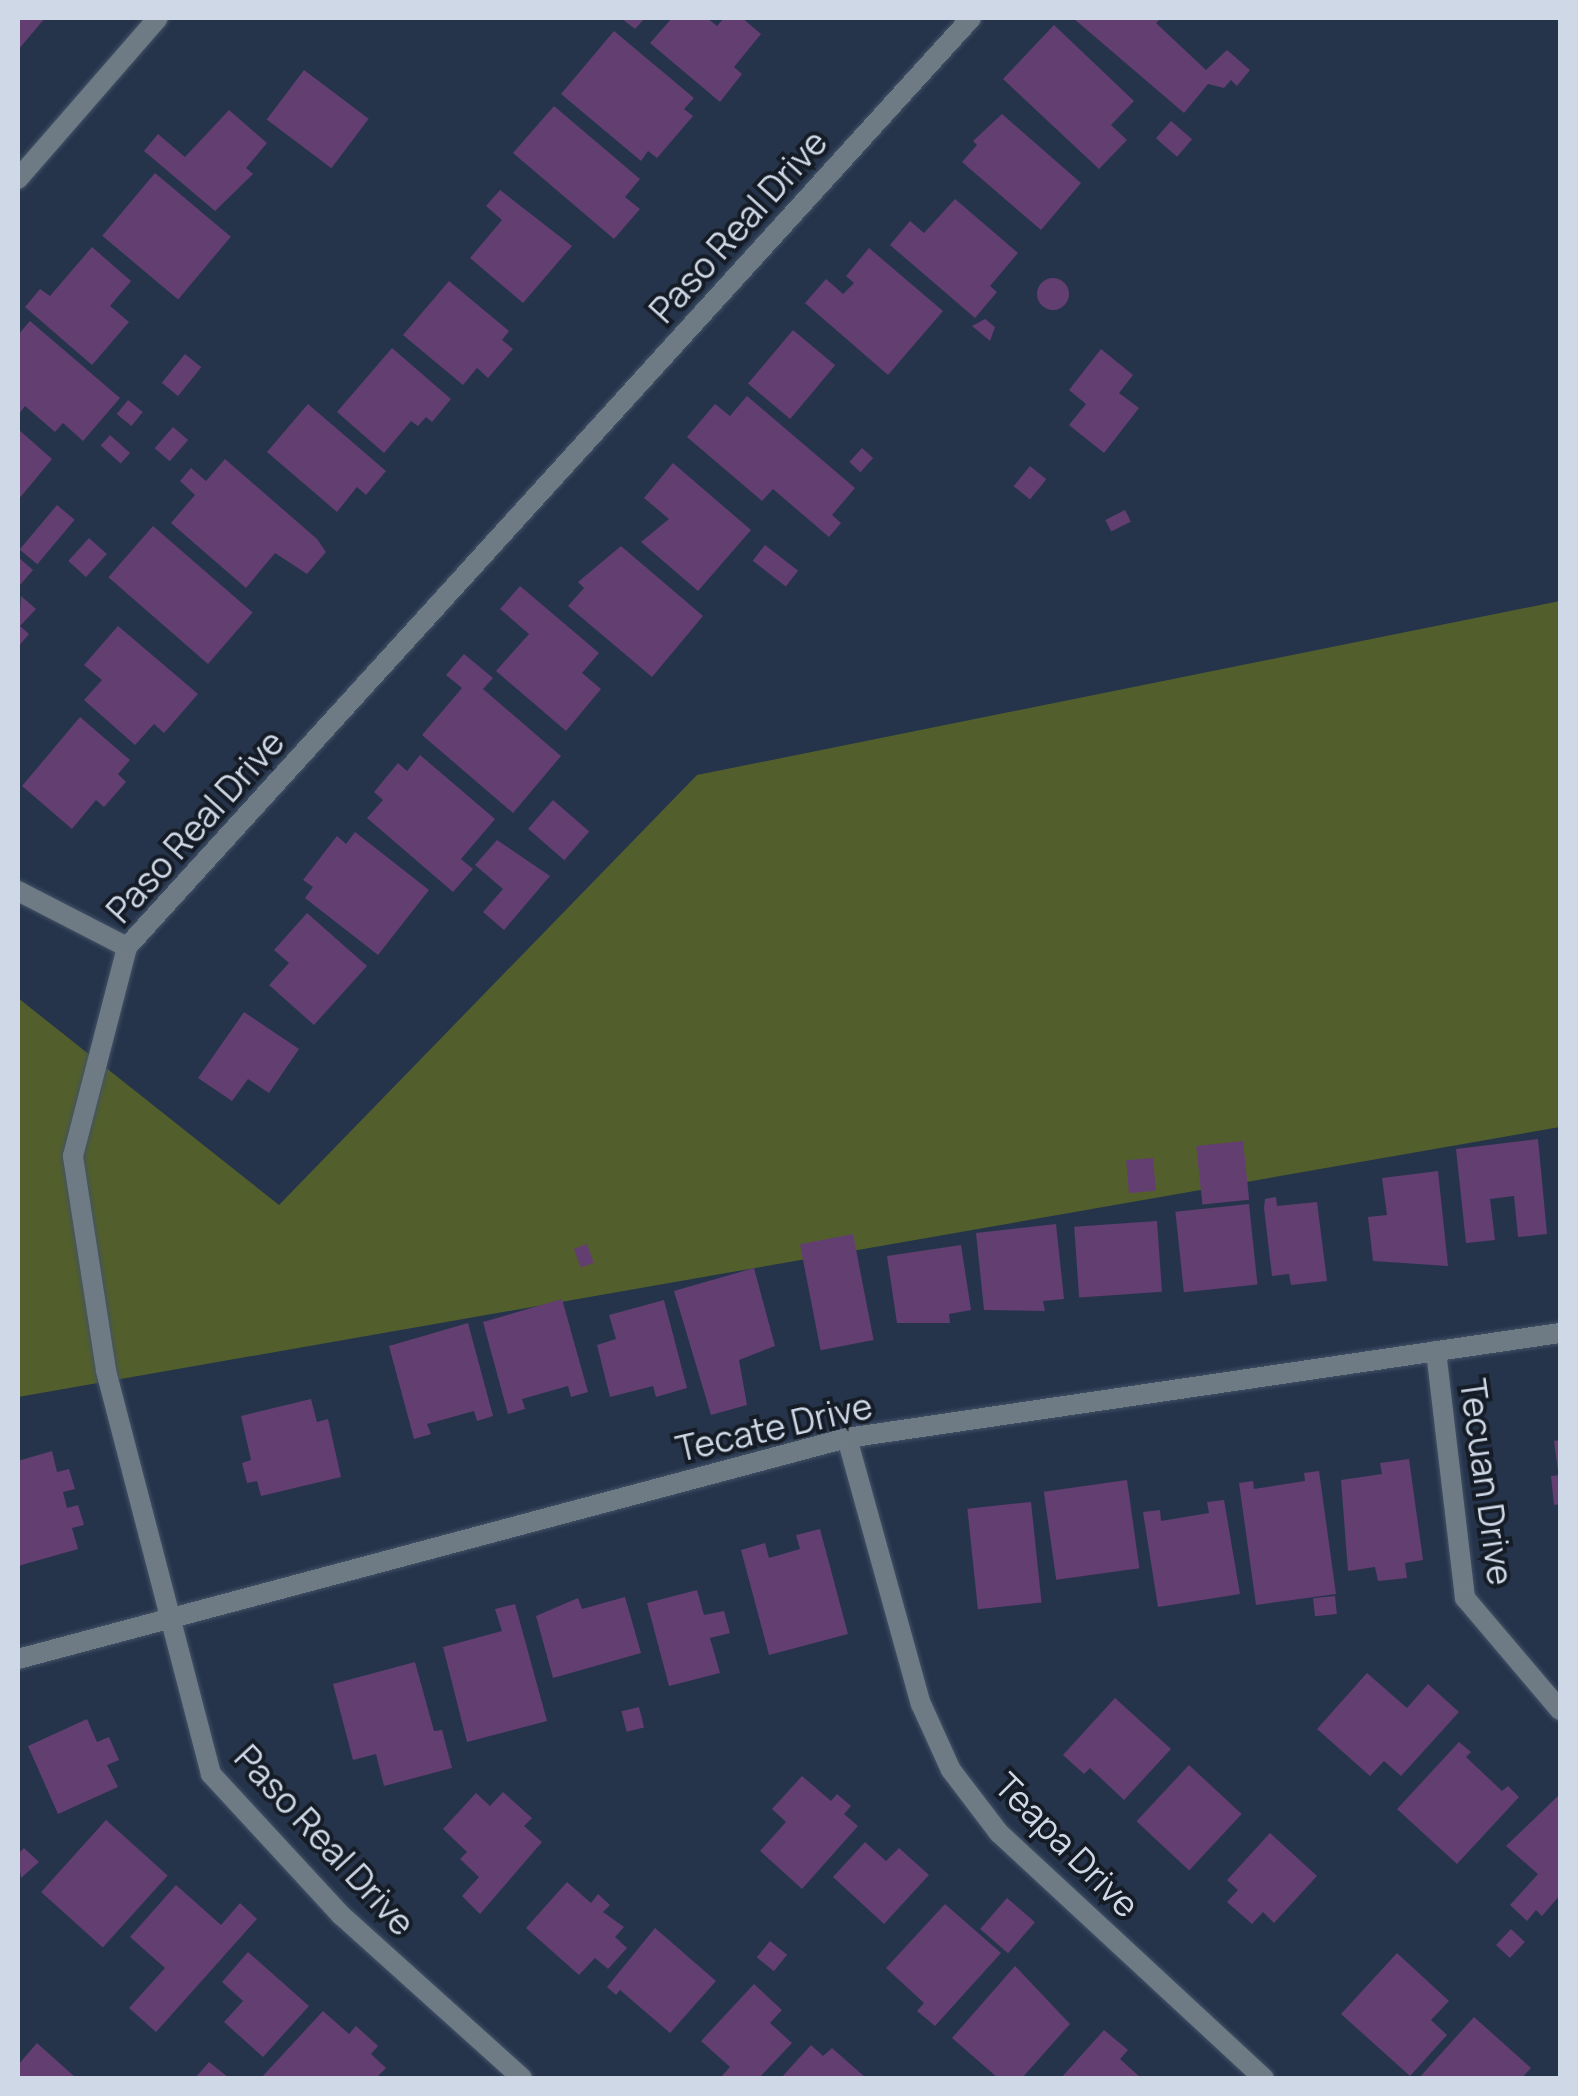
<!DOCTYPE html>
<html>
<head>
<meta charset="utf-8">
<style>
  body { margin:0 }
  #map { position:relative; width:1578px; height:2096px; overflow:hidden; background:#25344b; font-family:Manrope,sans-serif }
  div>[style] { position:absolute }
  .green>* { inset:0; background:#525f2c }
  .building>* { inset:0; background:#633e71; transform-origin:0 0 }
  .round { border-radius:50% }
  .roads { filter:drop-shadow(0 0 2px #435267) drop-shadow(0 0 2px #435267) }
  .street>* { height:20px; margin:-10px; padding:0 10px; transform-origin:10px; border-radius:10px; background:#6f7b84 }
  span { translate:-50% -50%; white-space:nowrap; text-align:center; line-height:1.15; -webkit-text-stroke:8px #151c26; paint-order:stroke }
  .street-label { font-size:35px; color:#ced8e7 }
  .frame { position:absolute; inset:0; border:20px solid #ced8e7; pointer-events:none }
</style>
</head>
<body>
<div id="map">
  <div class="green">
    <i style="clip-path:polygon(1560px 601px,1560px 1127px,18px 1397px,18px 998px,279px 1205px,697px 775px)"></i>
  </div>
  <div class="building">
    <i style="clip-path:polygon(18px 18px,45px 18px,18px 50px)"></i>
    <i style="clip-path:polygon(621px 18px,645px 18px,635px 29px)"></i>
    <i style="clip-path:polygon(672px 18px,707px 18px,717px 26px,724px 18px,742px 18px,761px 34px,734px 67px,742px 74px,720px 102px,650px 43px)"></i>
    <i style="clip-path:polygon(1073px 18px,1161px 18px,1156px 23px,1206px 70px,1227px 50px,1250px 70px,1237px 86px,1231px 80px,1224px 88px,1208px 84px,1184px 113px)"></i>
    <i style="clip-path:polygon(1054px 25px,1134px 101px,1111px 125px,1127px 140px,1099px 169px,1003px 79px)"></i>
    <i style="clip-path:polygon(614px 31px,694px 98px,684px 109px,693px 116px,657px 158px,648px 151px,641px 161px,561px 94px)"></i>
    <i style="left:304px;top:70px;width:81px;height:62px;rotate:37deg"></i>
    <i style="clip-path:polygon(554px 106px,640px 179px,625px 197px,640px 209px,614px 239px,513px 153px)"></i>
    <i style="clip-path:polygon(229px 110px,267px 143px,246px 168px,253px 174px,215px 211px,144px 151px,158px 134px,185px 157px)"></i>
    <i style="clip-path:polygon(1002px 114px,1081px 183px,1041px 230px,962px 162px,977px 145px,973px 141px)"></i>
    <i style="left:1171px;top:121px;width:28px;height:23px;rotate:41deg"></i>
    <i style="left:155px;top:173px;width:99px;height:82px;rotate:40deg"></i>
    <i style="clip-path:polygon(500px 190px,572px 246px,523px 303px,470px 258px,502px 220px,486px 206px)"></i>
    <i style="clip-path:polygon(955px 199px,1018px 253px,990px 286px,997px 292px,975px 318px,890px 245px,910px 221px,924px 233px)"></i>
    <i style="clip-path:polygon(92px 247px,131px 281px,110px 306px,129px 322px,92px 365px,25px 307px,40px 289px,50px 296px)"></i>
    <i style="clip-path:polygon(869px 248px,943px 311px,888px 375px,805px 303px,826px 279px,843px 294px,854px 283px,846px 276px)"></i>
    <i class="round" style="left:1037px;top:278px;width:32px;height:32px"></i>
    <i style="clip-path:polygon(449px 281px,509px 331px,502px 340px,513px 349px,488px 378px,477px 368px,463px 385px,403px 335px)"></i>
    <i style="clip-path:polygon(985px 319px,995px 327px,990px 341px,972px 326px)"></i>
    <i style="clip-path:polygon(30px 321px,120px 398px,83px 441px,63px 423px,55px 432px,25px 406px,18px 415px,18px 335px)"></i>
    <i style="left:793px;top:330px;width:55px;height:70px;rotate:40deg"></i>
    <i style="clip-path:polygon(392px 348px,451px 399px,432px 422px,426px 417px,418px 426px,411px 421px,384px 453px,337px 412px)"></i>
    <i style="clip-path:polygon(1101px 349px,1133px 375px,1119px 393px,1139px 408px,1104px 453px,1069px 425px,1086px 404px,1069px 390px)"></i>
    <i style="left:185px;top:354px;width:21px;height:37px;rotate:39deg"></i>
    <i style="clip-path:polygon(747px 396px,855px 488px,832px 515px,841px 523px,829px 537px,773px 489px,762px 501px,687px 437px,715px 404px,730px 416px)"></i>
    <i style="left:128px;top:400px;width:19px;height:18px;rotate:39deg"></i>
    <i style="clip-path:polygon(308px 404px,386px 471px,366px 495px,357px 487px,337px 512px,267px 452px)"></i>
    <i style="left:173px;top:427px;width:20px;height:28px;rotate:41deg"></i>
    <i style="clip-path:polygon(18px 429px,52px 459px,18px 500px)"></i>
    <i style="left:110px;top:435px;width:27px;height:14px;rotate:42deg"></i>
    <i style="left:862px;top:448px;width:15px;height:19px;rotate:42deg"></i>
    <i style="clip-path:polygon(225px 459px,317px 539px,326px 552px,307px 574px,275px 553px,246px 588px,171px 523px,195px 495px,180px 481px,191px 468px,206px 481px)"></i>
    <i style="clip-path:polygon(673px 463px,751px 530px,698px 591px,641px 542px,669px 519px,644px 498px)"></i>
    <i style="left:1030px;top:466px;width:21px;height:26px;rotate:39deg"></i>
    <i style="left:57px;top:505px;width:23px;height:58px;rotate:40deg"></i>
    <i style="left:1125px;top:510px;width:13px;height:22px;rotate:63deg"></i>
    <i style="left:153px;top:526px;width:132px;height:68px;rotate:41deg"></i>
    <i style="left:89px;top:538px;width:24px;height:31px;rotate:42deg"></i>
    <i style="left:765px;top:545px;width:42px;height:20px;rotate:38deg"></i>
    <i style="clip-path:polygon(621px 546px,703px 616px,652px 677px,568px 606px,584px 588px,578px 582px)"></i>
    <i style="clip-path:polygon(18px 557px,33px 570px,20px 585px,18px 584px)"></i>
    <i style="clip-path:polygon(520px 586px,599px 653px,582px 673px,601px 689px,566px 731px,496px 671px,529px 634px,500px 609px)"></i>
    <i style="clip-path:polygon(21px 596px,36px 609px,20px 626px,29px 634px,18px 647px)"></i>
    <i style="clip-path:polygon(118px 626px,198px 694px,164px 733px,154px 724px,135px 745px,84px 700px,102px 680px,84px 665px)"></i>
    <i style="clip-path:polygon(464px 654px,493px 678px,483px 689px,561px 756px,513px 813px,422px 735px,462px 688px,446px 675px)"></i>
    <i style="clip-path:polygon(80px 717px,130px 760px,118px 774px,126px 782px,104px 807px,96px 800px,72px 829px,22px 786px)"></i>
    <i style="clip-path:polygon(420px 755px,495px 819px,461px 859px,473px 869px,453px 892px,367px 818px,383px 800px,374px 792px,398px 763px,407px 771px)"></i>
    <i style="left:553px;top:800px;width:48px;height:38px;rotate:41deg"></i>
    <i style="clip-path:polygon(355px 832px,429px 890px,378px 955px,305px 898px,313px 887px,303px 880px,337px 836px,346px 844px)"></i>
    <i style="clip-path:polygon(497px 840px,550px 876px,504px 930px,483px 912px,503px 889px,475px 865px)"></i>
    <i style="clip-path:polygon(307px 913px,367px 966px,314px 1025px,269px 985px,289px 963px,274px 950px)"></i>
    <i style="clip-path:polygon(244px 1012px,299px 1049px,269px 1093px,248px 1079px,232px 1101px,198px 1078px)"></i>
    <i style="clip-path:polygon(1538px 1139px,1547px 1234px,1518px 1237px,1514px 1196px,1490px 1199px,1495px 1240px,1466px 1243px,1456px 1149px)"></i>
    <i style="left:1243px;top:1141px;width:59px;height:47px;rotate:84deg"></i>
    <i style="left:1153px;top:1158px;width:33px;height:27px;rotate:85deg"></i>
    <i style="clip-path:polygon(1438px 1171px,1448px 1266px,1373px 1261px,1368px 1217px,1387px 1215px,1382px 1178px)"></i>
    <i style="clip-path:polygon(1276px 1197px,1277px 1206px,1317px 1202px,1327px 1281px,1291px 1285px,1289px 1274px,1272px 1276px,1264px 1208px,1265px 1199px)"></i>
    <i style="left:1249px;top:1204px;width:81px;height:74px;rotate:84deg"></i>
    <i style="left:1157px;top:1221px;width:71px;height:83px;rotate:86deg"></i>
    <i style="clip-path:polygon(1056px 1224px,1064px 1299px,1043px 1301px,1045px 1311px,984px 1310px,976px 1233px)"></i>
    <i style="left:853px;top:1234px;width:108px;height:54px;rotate:79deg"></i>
    <i style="left:587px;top:1244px;width:20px;height:14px;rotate:70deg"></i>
    <i style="clip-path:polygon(961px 1245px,971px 1310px,949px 1314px,950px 1323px,897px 1323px,887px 1256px)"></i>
    <i style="clip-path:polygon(754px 1268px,775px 1346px,739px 1360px,747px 1405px,711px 1415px,674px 1291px)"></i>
    <i style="clip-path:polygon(562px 1299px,588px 1392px,571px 1397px,568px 1386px,522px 1399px,525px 1409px,508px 1414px,483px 1322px)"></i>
    <i style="clip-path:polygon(664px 1300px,687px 1388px,656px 1397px,653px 1386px,610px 1397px,597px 1345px,616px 1339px,609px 1315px)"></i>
    <i style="clip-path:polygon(468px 1323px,493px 1416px,477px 1421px,474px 1411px,427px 1424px,431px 1434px,414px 1439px,389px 1346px)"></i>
    <i style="clip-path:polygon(311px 1399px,317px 1422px,328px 1419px,341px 1477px,261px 1496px,257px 1481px,247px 1483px,242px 1463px,251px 1460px,241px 1416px)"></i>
    <i style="clip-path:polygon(1560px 1440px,1560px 1470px,1558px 1471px,1554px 1441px)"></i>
    <i style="clip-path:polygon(52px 1451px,57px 1472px,69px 1469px,75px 1489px,63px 1492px,67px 1508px,78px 1505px,84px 1525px,72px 1528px,78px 1549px,18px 1566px,18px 1461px)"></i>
    <i style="clip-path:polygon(1409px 1459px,1423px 1560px,1405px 1563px,1407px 1578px,1378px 1581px,1375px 1567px,1348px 1571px,1341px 1480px,1382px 1474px,1380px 1463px)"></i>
    <i style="clip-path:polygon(1319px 1471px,1336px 1594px,1256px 1605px,1239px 1483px,1253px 1481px,1254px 1489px,1305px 1481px,1304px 1473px)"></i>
    <i style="clip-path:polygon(1560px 1475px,1560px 1504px,1554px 1505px,1551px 1476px)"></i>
    <i style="left:1127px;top:1480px;width:89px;height:84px;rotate:82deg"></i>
    <i style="clip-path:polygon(1224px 1500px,1240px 1594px,1158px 1607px,1143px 1512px,1160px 1510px,1161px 1521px,1209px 1513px,1207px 1502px)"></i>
    <i style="left:1031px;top:1502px;width:101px;height:64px;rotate:84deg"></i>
    <i style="clip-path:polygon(820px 1529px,848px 1634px,769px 1655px,741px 1550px,765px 1543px,769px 1558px,800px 1549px,796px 1535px)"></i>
    <i style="clip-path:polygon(697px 1590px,704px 1615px,724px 1611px,730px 1633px,710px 1638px,720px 1673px,669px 1686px,647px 1603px)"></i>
    <i style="left:1335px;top:1596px;width:18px;height:22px;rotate:84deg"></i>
    <i style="clip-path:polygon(625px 1597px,641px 1653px,553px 1678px,536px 1616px,578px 1598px,582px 1609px)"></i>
    <i style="clip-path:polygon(515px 1604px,547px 1721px,467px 1742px,443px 1647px,502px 1631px,495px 1609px)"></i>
    <i style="clip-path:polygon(415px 1662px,434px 1731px,442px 1730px,452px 1768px,384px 1786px,376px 1754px,353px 1760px,333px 1684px)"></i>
    <i style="clip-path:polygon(1367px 1673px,1407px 1708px,1428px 1684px,1459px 1712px,1401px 1776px,1384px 1761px,1370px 1776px,1317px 1729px)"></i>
    <i style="clip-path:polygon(1115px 1698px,1171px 1749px,1124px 1800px,1090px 1768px,1084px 1774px,1063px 1755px)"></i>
    <i style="left:639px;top:1707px;width:21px;height:18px;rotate:76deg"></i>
    <i style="clip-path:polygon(87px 1719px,97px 1742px,109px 1737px,119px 1760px,107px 1765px,118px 1787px,58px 1814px,28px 1746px)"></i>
    <i style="clip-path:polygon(1459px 1742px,1471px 1752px,1466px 1757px,1502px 1791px,1508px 1786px,1519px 1797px,1457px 1864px,1397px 1809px)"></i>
    <i style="left:1189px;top:1765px;width:72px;height:77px;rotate:43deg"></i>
    <i style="clip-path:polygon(802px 1776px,831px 1801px,837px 1794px,851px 1806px,844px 1814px,858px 1826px,802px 1889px,760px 1851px,786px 1822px,772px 1809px)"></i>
    <i style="clip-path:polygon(503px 1792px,532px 1818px,524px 1826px,542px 1842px,480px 1914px,462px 1896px,479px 1877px,460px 1859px,467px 1852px,443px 1829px,476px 1793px,490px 1806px)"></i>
    <i style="clip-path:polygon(1560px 1794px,1560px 1895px,1542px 1916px,1536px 1910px,1527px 1921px,1510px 1905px,1538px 1874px,1506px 1846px)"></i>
    <i style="left:106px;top:1820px;width:83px;height:97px;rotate:42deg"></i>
    <i style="clip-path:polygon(1270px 1833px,1317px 1876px,1274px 1923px,1263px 1912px,1252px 1924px,1227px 1902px,1238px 1890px,1227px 1880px)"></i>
    <i style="clip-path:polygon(865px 1842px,886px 1861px,899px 1848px,929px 1875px,884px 1924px,833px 1877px)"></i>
    <i style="clip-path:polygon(24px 1848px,39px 1862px,21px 1878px,18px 1854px)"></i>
    <i style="clip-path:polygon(567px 1882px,591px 1903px,598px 1894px,610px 1905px,603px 1912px,624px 1927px,615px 1937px,627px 1948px,608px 1969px,595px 1958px,579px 1975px,526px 1928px)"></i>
    <i style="clip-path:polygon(176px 1885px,221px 1925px,240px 1903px,257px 1919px,156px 2032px,129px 2008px,165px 1968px,130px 1937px)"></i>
    <i style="left:1007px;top:1898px;width:37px;height:41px;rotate:41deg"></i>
    <i style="clip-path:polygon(945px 1904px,1001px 1953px,935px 2026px,917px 2011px,924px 2003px,886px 1968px)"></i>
    <i style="clip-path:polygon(655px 1928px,716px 1981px,670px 2033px,620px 1990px,616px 1995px,607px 1987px)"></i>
    <i style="left:1511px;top:1929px;width:19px;height:22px;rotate:43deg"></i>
    <i style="left:770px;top:1941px;width:22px;height:21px;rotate:39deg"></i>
    <i style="clip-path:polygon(248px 1952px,309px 2006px,263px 2057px,224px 2022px,243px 2001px,222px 1982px)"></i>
    <i style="clip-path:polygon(1397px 1953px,1449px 2001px,1431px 2020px,1447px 2035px,1410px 2076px,1341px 2014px)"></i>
    <i style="clip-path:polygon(1015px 1966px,1070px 2024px,1022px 2078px,998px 2078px,952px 2038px)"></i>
    <i style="clip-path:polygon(754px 1984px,782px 2010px,770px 2023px,792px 2043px,759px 2078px,720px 2078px,730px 2067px,701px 2041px)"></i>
    <i style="clip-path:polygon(323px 2011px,349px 2034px,356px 2026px,378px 2046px,371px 2054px,386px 2068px,376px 2078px,261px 2078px)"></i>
    <i style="clip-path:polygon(1474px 2017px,1531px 2068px,1522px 2078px,1419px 2078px)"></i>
    <i style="clip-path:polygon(1104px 2030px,1128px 2050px,1120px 2059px,1141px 2078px,1061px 2078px)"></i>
    <i style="clip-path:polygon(37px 2043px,76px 2078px,18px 2078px,18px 2065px)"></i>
    <i style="clip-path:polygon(811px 2045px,823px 2056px,832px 2048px,866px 2078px,781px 2078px)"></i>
    <i style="clip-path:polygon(209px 2062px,229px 2078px,195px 2078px)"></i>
  </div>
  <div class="roads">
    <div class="street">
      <i style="left:18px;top:179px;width:213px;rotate:-49deg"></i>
      <i style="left:18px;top:891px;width:123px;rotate:27.2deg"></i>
      <i style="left:1436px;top:1351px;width:249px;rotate:83.3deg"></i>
      <i style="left:1465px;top:1598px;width:147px;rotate:49.7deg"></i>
      <i style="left:847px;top:1438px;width:276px;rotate:74.5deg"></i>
      <i style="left:921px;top:1704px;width:72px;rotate:65.6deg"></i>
      <i style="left:951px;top:1770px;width:79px;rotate:52.7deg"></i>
      <i style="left:999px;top:1833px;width:361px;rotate:42.8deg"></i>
      <i style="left:18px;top:1659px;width:858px;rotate:-14.93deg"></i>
      <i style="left:847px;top:1438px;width:721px;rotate:-8.38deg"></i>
      <i style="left:522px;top:2078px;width:244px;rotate:-138deg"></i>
      <i style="left:341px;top:1915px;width:192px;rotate:-132.7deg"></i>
      <i style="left:211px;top:1774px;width:417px;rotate:-104.6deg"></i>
      <i style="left:106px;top:1370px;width:217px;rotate:-98.8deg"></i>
      <i style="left:73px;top:1156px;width:216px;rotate:-75.5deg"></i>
      <i style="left:127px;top:947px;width:1255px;rotate:-47.74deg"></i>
    </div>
  </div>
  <div class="street-label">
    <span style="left:738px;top:226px;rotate:-48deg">Paso Real Drive</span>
    <span style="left:195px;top:826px;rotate:-48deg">Paso Real Drive</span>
    <span style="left:774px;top:1427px;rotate:-13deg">Tecate Drive</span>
    <span style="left:1487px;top:1482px;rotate:82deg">Tecuan Drive</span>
    <span style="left:325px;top:1840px;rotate:47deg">Paso Real Drive</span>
    <span style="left:1067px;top:1845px;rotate:45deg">Teapa Drive</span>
  </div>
  <div class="frame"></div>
</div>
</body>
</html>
